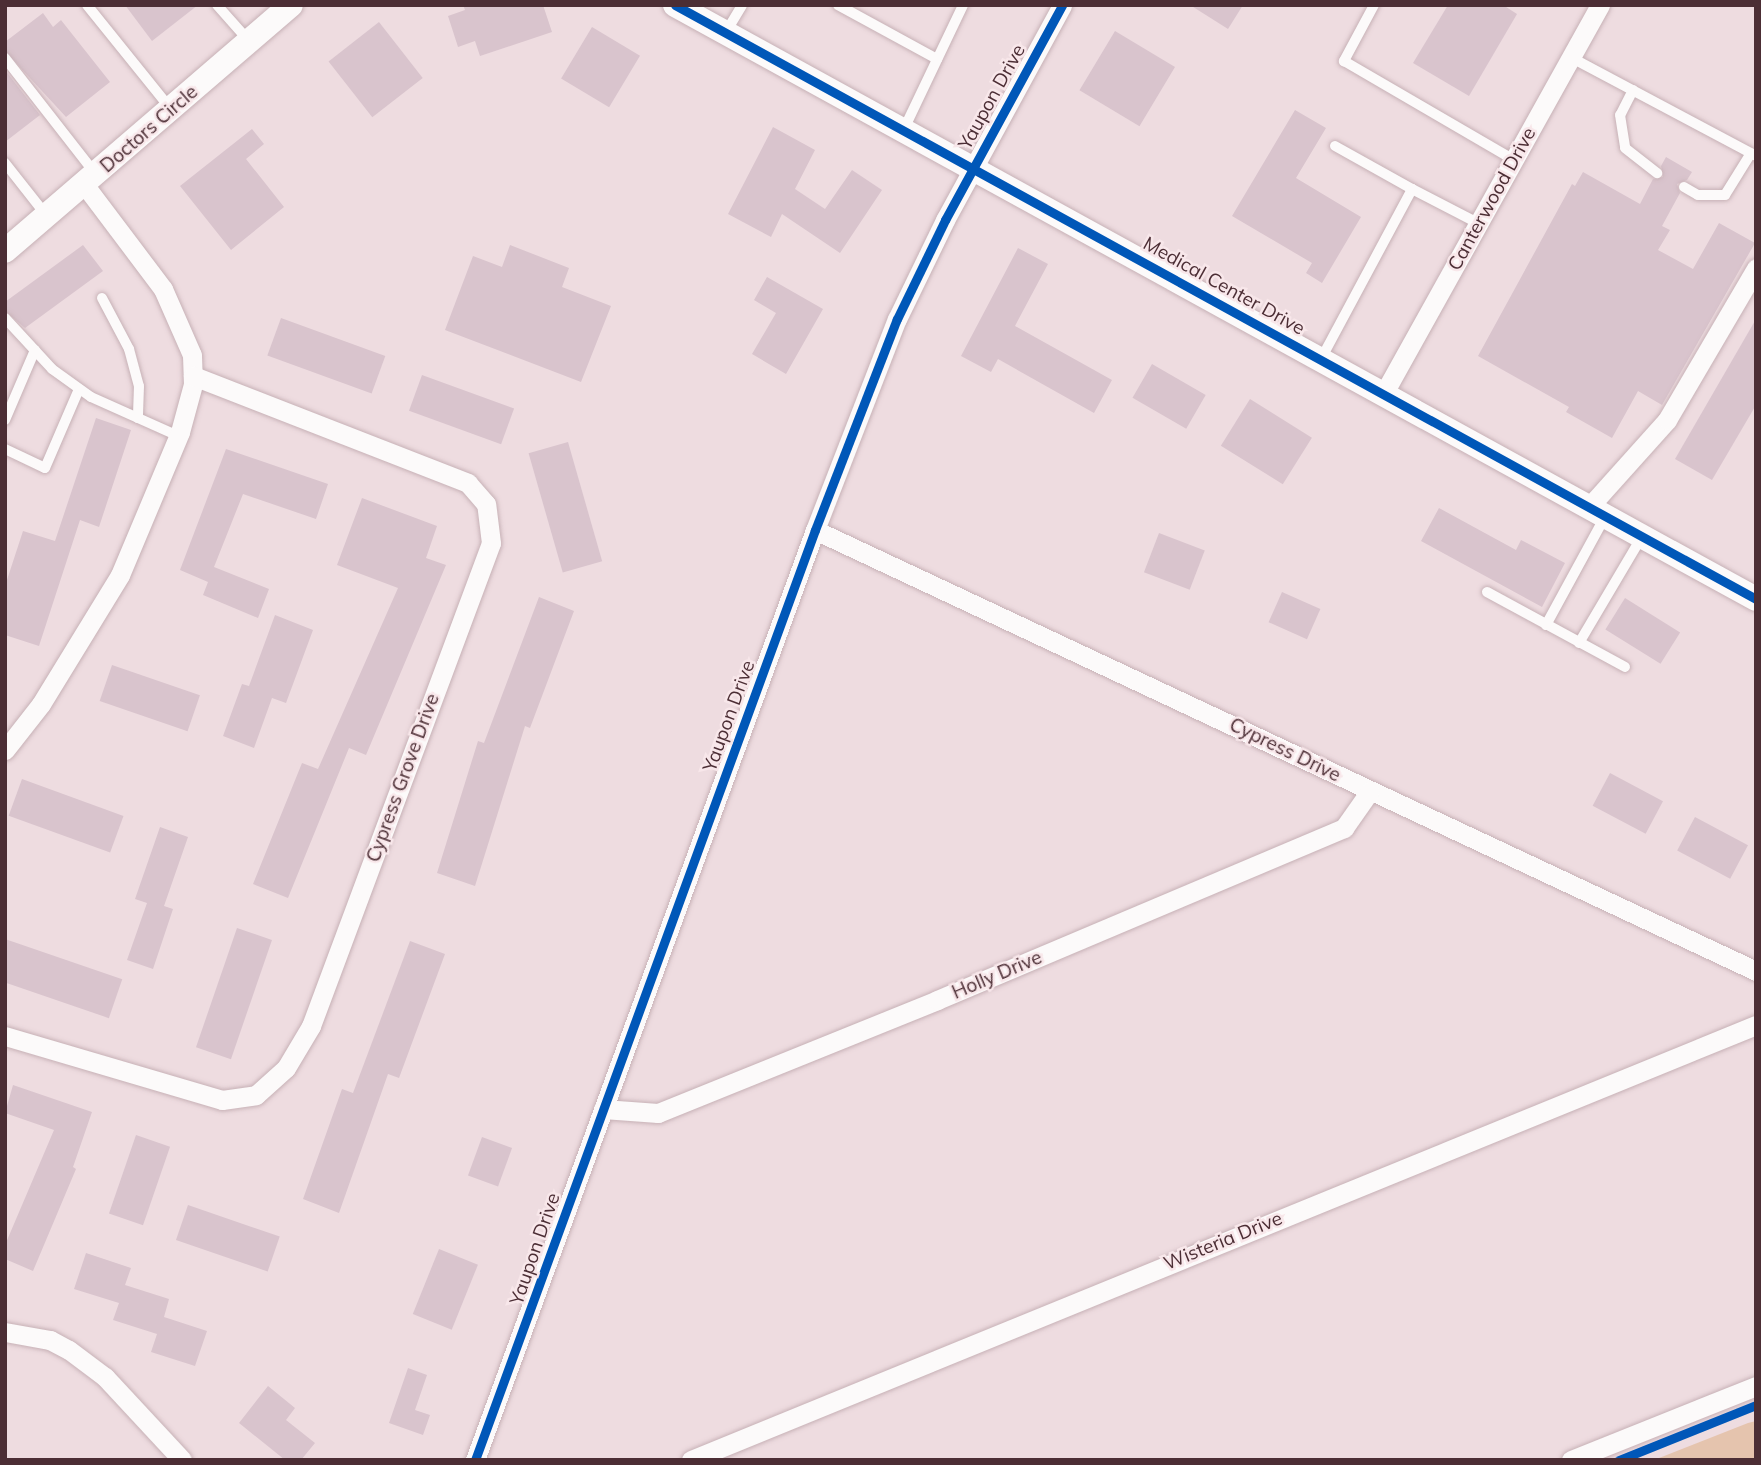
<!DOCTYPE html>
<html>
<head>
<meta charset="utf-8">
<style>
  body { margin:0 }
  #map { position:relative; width:1761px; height:1465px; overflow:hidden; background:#eedce0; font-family:Mulish,sans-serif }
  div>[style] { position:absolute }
  .green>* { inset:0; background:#e5c4ae }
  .building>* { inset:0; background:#d9c4cd; transform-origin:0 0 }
  .roads { filter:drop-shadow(0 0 2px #c7b1b6) drop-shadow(0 0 2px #c7b1b6) }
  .service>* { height:10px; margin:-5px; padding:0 5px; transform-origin:5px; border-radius:5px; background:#fcfafa }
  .minor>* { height:19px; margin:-9.5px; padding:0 9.5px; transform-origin:9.5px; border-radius:9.5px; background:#fcfafa }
  .tertiary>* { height:24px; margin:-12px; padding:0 12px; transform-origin:12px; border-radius:12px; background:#fcfafa }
  .cycleway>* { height:9px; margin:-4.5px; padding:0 4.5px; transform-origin:4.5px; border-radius:4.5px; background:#0057b8 }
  span { translate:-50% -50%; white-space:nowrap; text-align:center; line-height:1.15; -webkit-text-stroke:5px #f8e7ea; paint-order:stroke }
  .street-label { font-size:19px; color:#4c2e35 }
  .frame { position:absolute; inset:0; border:7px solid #4c2e35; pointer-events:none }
</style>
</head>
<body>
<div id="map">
  <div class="green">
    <i style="clip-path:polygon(1756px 1421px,1756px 1460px,1654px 1460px,1748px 1423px)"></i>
  </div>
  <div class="building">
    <i style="clip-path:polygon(125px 5px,198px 5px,152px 41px)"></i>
    <i style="clip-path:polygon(463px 5px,543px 5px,552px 32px,480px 56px,475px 41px,458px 47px,448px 16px,465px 10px)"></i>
    <i style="clip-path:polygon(1190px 5px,1243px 5px,1228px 29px)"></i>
    <i style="clip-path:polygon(1448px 5px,1503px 5px,1517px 14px,1469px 96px,1413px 63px)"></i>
    <i style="clip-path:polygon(43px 13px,53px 27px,61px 20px,110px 82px,66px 117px,5px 51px,5px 42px)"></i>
    <i style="left:379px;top:22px;width:71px;height:64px;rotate:52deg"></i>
    <i style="left:592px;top:27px;width:56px;height:60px;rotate:31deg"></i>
    <i style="left:1115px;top:31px;width:70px;height:69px;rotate:31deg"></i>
    <i style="clip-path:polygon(5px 70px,40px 115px,5px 142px)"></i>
    <i style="clip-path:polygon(1295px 110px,1326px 128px,1296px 178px,1361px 217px,1322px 283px,1306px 273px,1312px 263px,1232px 216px)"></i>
    <i style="clip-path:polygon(773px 127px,815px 150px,795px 189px,825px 209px,852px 170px,882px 190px,840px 253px,782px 214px,771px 237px,728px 214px)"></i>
    <i style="clip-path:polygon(252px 129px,264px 144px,246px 159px,284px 207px,231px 250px,180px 186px)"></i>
    <i style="clip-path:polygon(1666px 157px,1692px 172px,1687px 180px,1677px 184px,1680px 193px,1662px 226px,1670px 230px,1658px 250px,1693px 269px,1719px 223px,1755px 243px,1662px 405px,1638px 391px,1612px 438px,1566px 412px,1569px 407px,1478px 356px,1572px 184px,1575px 186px,1583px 172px,1640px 204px,1653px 179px,1663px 177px,1661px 166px)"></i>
    <i style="clip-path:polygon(83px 245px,103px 271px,25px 328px,5px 311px,5px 302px)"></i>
    <i style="clip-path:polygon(510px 245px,569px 268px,562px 287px,611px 306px,581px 382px,445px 330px,473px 256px,502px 267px)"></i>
    <i style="clip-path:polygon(1018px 248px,1048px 264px,1015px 326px,1112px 380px,1094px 413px,998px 359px,991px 372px,961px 356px)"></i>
    <i style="clip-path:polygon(767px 277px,823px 309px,786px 374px,752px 354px,776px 313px,754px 300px)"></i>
    <i style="left:281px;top:318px;width:111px;height:40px;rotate:20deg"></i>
    <i style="clip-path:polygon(1756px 319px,1756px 405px,1712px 480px,1675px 459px)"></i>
    <i style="left:1152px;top:364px;width:62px;height:39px;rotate:30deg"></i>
    <i style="left:422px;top:375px;width:98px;height:38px;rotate:20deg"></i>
    <i style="left:1250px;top:399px;width:73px;height:55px;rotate:32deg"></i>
    <i style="clip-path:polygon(96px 418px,131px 430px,99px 527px,80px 520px,39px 646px,5px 635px,5px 586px,23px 531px,55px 541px)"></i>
    <i style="left:568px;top:442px;width:124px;height:41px;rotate:74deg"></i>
    <i style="clip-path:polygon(226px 449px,328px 484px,316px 519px,243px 494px,214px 567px,269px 589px,258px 618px,203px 595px,208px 582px,180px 570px)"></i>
    <i style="clip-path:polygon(362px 498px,437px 526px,426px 558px,446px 565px,366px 755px,349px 748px,288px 898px,253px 884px,302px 763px,318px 769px,398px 588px,337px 565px)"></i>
    <i style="clip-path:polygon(1439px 508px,1516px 550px,1521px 540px,1565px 563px,1542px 607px,1421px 541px)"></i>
    <i style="left:1159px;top:533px;width:49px;height:42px;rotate:21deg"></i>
    <i style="left:1282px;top:592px;width:42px;height:33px;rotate:24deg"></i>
    <i style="clip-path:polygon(539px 597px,574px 611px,530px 728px,525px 726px,475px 886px,437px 873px,478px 741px,484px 743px)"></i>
    <i style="left:1625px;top:598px;width:65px;height:37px;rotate:32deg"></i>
    <i style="clip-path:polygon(275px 615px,313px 630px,286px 703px,272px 698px,254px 748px,223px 736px,242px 684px,249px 686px)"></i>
    <i style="left:112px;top:665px;width:93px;height:38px;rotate:19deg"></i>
    <i style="left:1610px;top:773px;width:60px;height:37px;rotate:28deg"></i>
    <i style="left:22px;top:779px;width:108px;height:39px;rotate:20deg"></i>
    <i style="left:1695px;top:817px;width:60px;height:38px;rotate:28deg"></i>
    <i style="clip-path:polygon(160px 827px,188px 837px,164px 906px,173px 909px,153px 969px,127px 960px,147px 903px,135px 899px)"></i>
    <i style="left:237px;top:928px;width:37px;height:126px;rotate:19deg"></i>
    <i style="left:5px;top:939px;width:124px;height:41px;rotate:19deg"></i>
    <i style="clip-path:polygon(410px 941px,445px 954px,399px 1078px,388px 1074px,339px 1213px,303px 1199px,342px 1089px,353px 1093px)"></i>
    <i style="clip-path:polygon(13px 1085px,92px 1112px,73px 1167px,76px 1169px,33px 1271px,5px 1259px,5px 1245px,54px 1130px,5px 1113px)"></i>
    <i style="left:136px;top:1135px;width:36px;height:83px;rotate:19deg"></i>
    <i style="left:482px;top:1137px;width:32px;height:41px;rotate:20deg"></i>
    <i style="left:188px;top:1205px;width:97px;height:37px;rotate:19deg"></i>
    <i style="left:439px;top:1249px;width:42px;height:70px;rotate:22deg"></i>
    <i style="clip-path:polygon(86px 1253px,131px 1268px,125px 1285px,169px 1299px,164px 1317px,207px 1331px,195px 1366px,151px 1352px,157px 1334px,113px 1320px,119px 1303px,74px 1289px)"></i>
    <i style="clip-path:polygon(408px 1368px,427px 1375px,415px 1410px,430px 1415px,423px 1435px,389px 1423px)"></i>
    <i style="clip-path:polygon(268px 1386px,295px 1408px,286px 1420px,315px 1443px,301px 1460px,285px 1460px,239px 1423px)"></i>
  </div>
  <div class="roads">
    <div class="service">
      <i style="left:87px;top:5px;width:134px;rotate:51.1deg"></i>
      <i style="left:217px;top:5px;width:48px;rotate:48.4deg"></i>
      <i style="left:838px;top:5px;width:113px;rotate:28.6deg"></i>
      <i style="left:1374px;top:5px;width:64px;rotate:118.2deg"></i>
      <i style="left:1344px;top:61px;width:197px;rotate:30.2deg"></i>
      <i style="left:726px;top:32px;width:31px;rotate:-59deg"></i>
      <i style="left:5px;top:58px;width:146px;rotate:52deg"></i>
      <i style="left:1572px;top:58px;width:208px;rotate:28deg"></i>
      <i style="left:1633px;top:90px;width:28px;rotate:117deg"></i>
      <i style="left:1620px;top:115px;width:33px;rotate:81deg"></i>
      <i style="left:1625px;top:148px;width:41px;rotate:38deg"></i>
      <i style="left:903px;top:131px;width:140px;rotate:-64.5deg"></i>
      <i style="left:1335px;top:146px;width:88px;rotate:29.2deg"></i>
      <i style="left:5px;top:163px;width:66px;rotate:51.7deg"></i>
      <i style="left:1684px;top:187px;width:16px;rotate:30deg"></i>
      <i style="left:1698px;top:195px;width:27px"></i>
      <i style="left:1725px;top:195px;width:49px;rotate:-58.2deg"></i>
      <i style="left:102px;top:298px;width:58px;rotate:62.1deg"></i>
      <i style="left:129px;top:349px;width:38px;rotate:75deg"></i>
      <i style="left:139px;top:386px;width:32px;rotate:92deg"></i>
      <i style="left:5px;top:318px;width:69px;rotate:47.3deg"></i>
      <i style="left:52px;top:369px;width:48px;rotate:35.7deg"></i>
      <i style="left:91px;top:397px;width:95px;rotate:24.1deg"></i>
      <i style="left:1321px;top:359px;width:193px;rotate:-61.8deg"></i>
      <i style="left:1412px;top:189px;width:74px;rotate:27.3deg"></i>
      <i style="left:5px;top:420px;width:76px;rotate:-66.8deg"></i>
      <i style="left:5px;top:449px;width:44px;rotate:25.4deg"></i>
      <i style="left:45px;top:468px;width:86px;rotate:-66.7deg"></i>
      <i style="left:1487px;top:592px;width:157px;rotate:28.5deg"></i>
      <i style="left:1546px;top:625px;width:123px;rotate:-61.4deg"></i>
      <i style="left:1579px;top:643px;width:122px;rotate:-59.4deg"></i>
    </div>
    <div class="minor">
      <i style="left:1384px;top:393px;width:444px;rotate:-60.9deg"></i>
      <i style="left:1589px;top:507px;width:117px;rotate:-48.1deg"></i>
      <i style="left:1667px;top:420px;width:176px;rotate:-59.6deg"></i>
      <i style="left:815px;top:530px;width:1039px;rotate:25.11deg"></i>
      <i style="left:5px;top:750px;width:58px;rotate:-52deg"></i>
      <i style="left:41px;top:704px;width:151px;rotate:-58.5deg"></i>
      <i style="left:120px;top:575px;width:155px;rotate:-67.2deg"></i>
      <i style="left:180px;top:432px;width:50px;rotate:-74.8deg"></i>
      <i style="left:193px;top:384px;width:29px;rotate:-92deg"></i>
      <i style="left:192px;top:355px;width:72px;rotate:-113.7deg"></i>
      <i style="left:163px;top:289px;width:131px;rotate:-127deg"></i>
      <i style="left:5px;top:1036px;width:226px;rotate:16.4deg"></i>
      <i style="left:222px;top:1100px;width:34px;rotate:-8deg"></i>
      <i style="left:256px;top:1095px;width:40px;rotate:-42deg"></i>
      <i style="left:286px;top:1068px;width:49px;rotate:-59.2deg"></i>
      <i style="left:311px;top:1026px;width:515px;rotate:-69.56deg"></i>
      <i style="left:491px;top:543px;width:39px;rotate:-97deg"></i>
      <i style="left:486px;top:504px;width:28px;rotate:-131deg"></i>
      <i style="left:468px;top:483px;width:295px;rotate:-158.7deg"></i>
      <i style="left:603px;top:1109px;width:55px;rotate:4.2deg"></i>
      <i style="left:658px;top:1113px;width:301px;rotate:-22deg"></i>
      <i style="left:937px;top:1000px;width:442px;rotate:-22.9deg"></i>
      <i style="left:1344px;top:828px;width:45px;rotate:-54.9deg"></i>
      <i style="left:5px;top:1332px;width:46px;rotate:10.1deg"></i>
      <i style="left:50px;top:1340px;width:21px;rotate:28deg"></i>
      <i style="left:69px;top:1350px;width:45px;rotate:36.9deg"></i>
      <i style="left:105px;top:1377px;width:113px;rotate:47.1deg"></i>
      <i style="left:475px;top:1460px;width:990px;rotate:-69.92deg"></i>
      <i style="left:815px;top:530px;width:226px;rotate:-68.8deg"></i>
      <i style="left:897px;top:319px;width:110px;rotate:-64.1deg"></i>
      <i style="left:945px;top:220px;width:245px;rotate:-61.4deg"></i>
      <i style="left:691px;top:1460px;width:1150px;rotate:-22.22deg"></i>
      <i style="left:1571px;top:1460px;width:199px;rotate:-21.8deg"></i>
    </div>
    <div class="tertiary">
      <i style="left:675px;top:5px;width:1233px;rotate:28.79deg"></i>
      <i style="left:5px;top:251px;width:377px;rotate:-40.7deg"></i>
    </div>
  </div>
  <div class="cycleway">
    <i style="left:675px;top:5px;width:1233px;rotate:28.79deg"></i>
    <i style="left:475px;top:1460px;width:990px;rotate:-69.92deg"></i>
    <i style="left:815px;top:530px;width:226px;rotate:-68.8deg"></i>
    <i style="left:897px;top:319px;width:110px;rotate:-64.1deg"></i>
    <i style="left:945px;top:220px;width:245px;rotate:-61.4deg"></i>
    <i style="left:1619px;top:1460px;width:148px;rotate:-21.9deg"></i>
  </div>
  <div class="street-label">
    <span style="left:992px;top:97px;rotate:-61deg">Yaupon Drive</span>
    <span style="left:149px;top:129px;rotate:-41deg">Doctors Circle</span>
    <span style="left:1492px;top:199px;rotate:-61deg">Canterwood Drive</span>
    <span style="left:1224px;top:286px;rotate:29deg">Medical Center Drive</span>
    <span style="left:729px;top:716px;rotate:-70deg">Yaupon Drive</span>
    <span style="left:1285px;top:750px;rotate:26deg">Cypress Drive</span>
    <span style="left:403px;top:778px;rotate:-70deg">Cypress Grove Drive</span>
    <span style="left:997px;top:975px;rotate:-23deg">Holly Drive</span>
    <span style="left:1223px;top:1241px;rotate:-22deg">Wisteria Drive</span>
    <span style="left:535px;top:1249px;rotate:-71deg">Yaupon Drive</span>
  </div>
  <div class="frame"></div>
</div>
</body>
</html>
